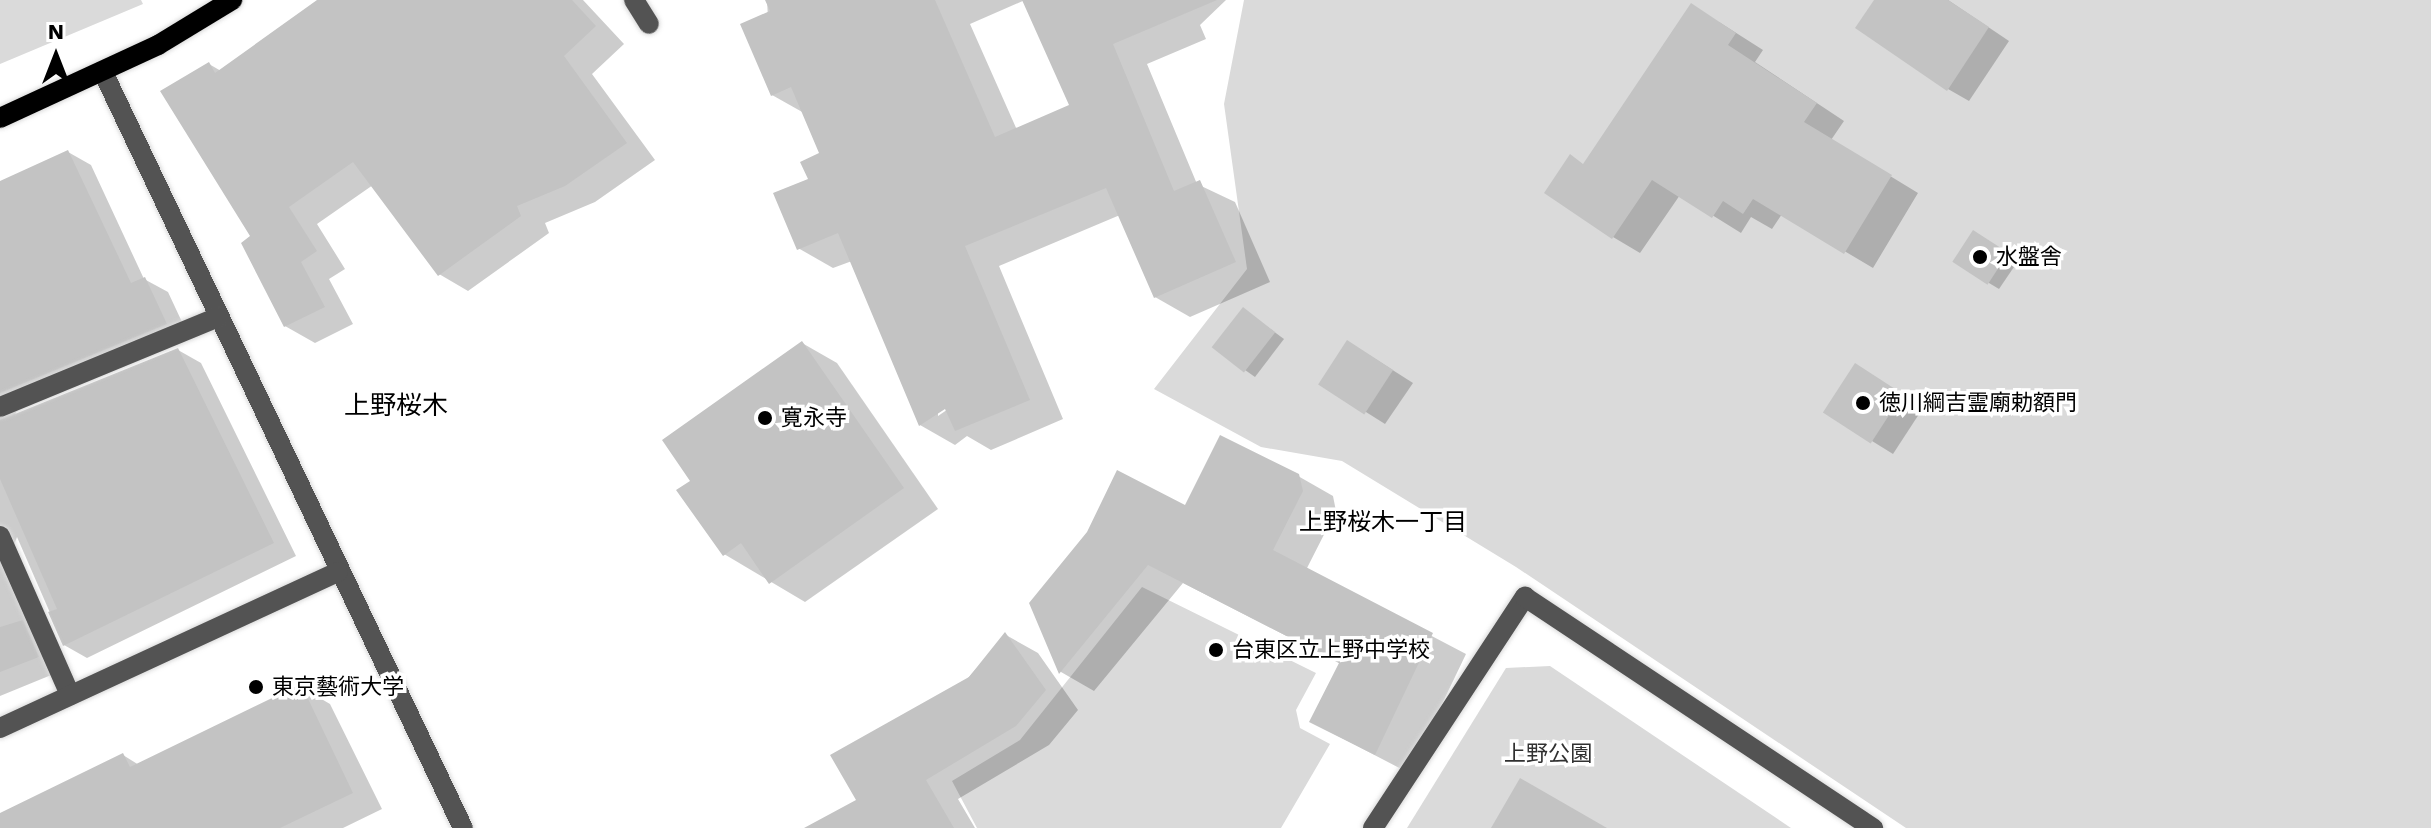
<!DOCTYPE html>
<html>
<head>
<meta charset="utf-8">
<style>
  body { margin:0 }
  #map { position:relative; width:2431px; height:828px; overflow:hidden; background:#fff; font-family:"Work Sans","Noto Sans JP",sans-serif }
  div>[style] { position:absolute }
  .green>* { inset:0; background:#dadada }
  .shadow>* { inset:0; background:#0003 }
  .building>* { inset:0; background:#c3c3c3; transform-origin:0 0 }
  .roads { filter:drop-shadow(0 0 2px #dbdbdb) drop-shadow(0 0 2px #dbdbdb) }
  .minor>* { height:20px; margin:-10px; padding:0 10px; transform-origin:10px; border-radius:10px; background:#535353 }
  .major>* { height:20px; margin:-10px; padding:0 10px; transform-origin:10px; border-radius:10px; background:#000 }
  .dots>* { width:22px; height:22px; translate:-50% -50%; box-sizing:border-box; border:4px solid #fff; border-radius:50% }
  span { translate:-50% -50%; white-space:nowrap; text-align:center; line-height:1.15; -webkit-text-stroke:7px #fff; paint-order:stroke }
  .poi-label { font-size:22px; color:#000 }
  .left { translate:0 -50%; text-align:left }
  .park-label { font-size:22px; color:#313131 }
  .neighbourhood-label { font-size:24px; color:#000 }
  .quarter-label { font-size:26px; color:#000 }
  .north { position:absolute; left:16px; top:16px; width:80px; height:80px; -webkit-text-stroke:6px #fff; paint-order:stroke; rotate:0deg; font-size:22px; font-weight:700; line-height:32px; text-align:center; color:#000 }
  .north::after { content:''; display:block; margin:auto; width:28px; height:36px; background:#000; clip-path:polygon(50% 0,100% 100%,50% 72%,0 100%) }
</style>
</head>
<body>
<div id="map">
  <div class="green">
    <i style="clip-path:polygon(0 0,141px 0,143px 4px,0 64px)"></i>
    <i style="clip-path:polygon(1244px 0,2431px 0,2431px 828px,1906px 828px,1516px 567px,1342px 461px,1261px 447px,1154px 389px,1247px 269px,1224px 104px)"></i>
    <i style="clip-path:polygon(1142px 587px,1316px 673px,1296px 710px,1300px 728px,1330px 744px,1281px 828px,977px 828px,952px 781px,1020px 740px)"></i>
    <i style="clip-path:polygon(1550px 666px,1791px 828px,1407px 828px,1506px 668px)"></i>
  </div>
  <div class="shadow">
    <i style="clip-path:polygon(320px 0,583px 0,624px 44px,592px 74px,655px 160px,595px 202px,545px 223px,549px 233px,468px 291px,439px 274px,373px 185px,317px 224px,345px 269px,329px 279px,353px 324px,315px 343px,285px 326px,252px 236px,209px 64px,221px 71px)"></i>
    <i style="clip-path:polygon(evenodd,767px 0,1226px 0,1200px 25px,1206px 39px,1147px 64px,1197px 184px,1235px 202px,1270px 282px,1190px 317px,1155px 297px,1120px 215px,999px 266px,1063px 419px,991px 450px,967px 436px,955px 445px,920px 425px,852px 261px,833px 268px,798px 248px,822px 154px,804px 113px,772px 95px,767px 0,1025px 0,1071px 106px,1017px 130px,970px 24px,1025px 0,767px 0,954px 405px,938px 416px,938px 411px,954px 405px)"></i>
    <i style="clip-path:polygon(1877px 0,1948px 0,2009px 41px,1969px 101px,1948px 89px)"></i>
    <i style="clip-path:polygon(1719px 22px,1763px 50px,1755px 62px,1844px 121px,1831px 140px,1918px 193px,1873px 268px,1782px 214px,1772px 229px,1751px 217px,1741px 233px,1680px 195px,1640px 253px,1613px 237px,1585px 165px)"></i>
    <i style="clip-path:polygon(68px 152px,91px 165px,144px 279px,168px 292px,189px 337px,18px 408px,14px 417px,178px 350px,201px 363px,296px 556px,87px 658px,64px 645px,17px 537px,10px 555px,61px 671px,0 696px,0 182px)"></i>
    <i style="clip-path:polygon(1984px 239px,2018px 261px,1999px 289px,1989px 283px)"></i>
    <i style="clip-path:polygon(1243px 309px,1284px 339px,1255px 377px,1245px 370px)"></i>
    <i style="clip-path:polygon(802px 343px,837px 363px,938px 509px,805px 602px,724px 554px,693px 482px)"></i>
    <i style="clip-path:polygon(1369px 355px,1413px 383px,1385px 424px,1320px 383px)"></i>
    <i style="clip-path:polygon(1876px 378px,1923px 408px,1893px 454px,1872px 441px)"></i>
    <i style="clip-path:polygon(1298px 476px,1333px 496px,1336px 511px,1306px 570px,1466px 654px,1409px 773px,1311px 722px,1341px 664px,1183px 583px,1094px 691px,1061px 672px,1031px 603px,1186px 508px)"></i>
    <i style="clip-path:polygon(1006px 635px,1038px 653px,1078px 710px,1049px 745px,958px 799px,975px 828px,808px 828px,859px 801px)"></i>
    <i style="clip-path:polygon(301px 687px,330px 704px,382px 809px,343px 828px,13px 828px,123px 755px,139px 765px)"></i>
  </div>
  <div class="building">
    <i style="clip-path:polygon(317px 0,572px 0,596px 26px,564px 56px,627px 143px,565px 186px,517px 206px,521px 216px,438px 276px,353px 162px,289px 207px,317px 251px,301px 262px,325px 307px,284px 327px,241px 243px,250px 236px,160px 91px,209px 62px,215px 73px)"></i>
    <i style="clip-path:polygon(765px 0,935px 0,995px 137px,1069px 105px,1022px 0,1217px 0,1113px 44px,1174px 191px,1200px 180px,1236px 262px,1154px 298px,1106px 188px,965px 246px,1030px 400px,955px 431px,945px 409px,919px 426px,838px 233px,797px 250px,773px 193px,808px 179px,800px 162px,819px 153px,791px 87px,771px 96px,740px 24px,770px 11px)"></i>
    <i style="clip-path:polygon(1874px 0,1948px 0,1989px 27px,1947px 91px,1855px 28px)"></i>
    <i style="clip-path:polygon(1691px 3px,1736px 33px,1728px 45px,1817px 103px,1804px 122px,1892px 175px,1844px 254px,1753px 199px,1743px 214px,1723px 201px,1712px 218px,1652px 180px,1612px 239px,1544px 193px,1570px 154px,1583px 164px)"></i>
    <i style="clip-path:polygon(68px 150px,131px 283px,145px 277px,167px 324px,0 393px,0 181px)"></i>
    <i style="left:1973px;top:230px;width:42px;height:38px;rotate:33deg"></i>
    <i style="left:1243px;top:307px;width:41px;height:51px;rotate:38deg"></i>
    <i style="left:1347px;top:340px;width:55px;height:53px;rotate:33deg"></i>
    <i style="clip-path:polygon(802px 341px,904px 488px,769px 584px,741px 543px,723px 556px,676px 490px,690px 481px,662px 440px)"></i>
    <i style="clip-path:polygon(178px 348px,274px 543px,63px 646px,48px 612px,57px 609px,0 479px,0 420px)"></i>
    <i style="left:1855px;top:363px;width:57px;height:59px;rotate:33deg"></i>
    <i style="clip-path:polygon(1220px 435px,1299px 474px,1303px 491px,1273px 550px,1433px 633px,1375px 755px,1309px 722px,1339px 663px,1148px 565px,1059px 674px,1029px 603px,1087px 532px,1117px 470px,1185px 505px)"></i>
    <i style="clip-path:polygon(23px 620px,39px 657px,0 672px,0 627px)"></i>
    <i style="clip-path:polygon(1005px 632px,1046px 690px,1016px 726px,926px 780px,954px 828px,804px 828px,856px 800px,830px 755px,969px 677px)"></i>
    <i style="clip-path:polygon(301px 684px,353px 793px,280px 828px,0 828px,0 813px,123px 753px,130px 767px)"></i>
    <i style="clip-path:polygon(1520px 778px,1607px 828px,1491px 828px)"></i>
  </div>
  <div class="roads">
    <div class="minor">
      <i style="left:634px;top:0;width:28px;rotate:58deg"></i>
      <i style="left:103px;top:72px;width:837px;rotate:64.54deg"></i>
      <i style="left:0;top:407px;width:236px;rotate:-22.4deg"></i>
      <i style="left:0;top:536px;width:174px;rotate:66.2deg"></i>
      <i style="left:0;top:728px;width:372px;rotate:-24.8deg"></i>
      <i style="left:1373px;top:828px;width:277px;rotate:-56.7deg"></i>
      <i style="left:1525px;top:597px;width:418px;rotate:33.6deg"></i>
    </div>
    <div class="major">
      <i style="left:0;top:118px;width:174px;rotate:-24.8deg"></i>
      <i style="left:158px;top:45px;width:87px;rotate:-31.3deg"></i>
    </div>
  </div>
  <div class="dots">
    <i style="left:1980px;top:257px;background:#000"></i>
    <i style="left:1863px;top:403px;background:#000"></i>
    <i style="left:765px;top:418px;background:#000"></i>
    <i style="left:1216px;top:650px;background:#000"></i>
    <i style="left:256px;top:687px;background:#000"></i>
  </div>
  <div class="poi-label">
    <span class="left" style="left:1996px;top:257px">水盤舎</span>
    <span class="left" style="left:1879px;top:403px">徳川綱吉霊廟勅額門</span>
    <span class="left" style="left:781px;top:418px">寛永寺</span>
    <span class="left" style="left:1232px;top:650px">台東区立上野中学校</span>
    <span class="left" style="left:272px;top:687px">東京藝術大学</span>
  </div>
  <div class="park-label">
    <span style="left:1548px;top:754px">上野公園</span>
  </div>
  <div class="neighbourhood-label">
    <span style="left:1383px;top:523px">上野桜木一丁目</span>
  </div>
  <div class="quarter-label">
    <span style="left:396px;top:406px">上野桜木</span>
  </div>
  <div class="north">N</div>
</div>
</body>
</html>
